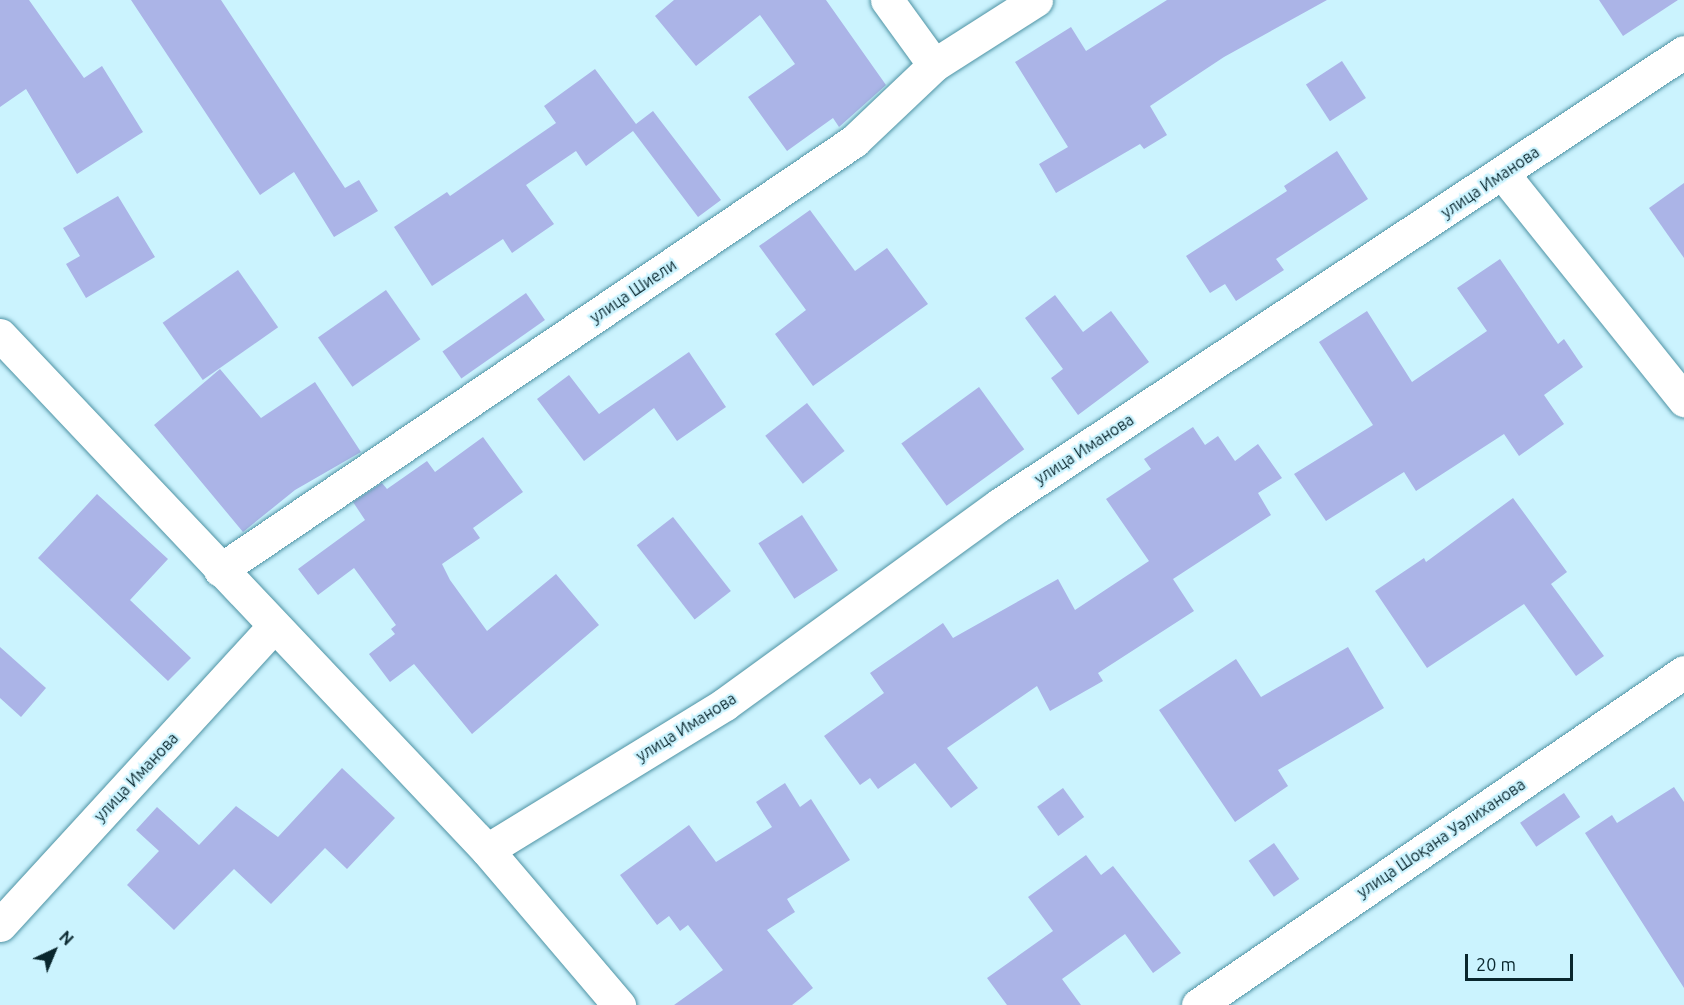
<!DOCTYPE html>
<html>
<head>
<meta charset="utf-8">
<style>
  body { margin:0 }
  #map { position:relative; width:1684px; height:1005px; overflow:hidden; background:#cbf3fe; font-family:Ubuntu,sans-serif }
  div>[style] { position:absolute }
  .building>* { inset:0; background:#abb4e7; transform-origin:0 0 }
  .roads { filter:drop-shadow(0 0 2px #4f93a4) drop-shadow(0 0 2px #4f93a4) }
  .minor>* { height:33px; margin:-16.5px; padding:0 16.5px; transform-origin:16.5px; border-radius:16.5px; background:#fff }
  span { translate:-50% -50%; white-space:nowrap; text-align:center; line-height:1.15; -webkit-text-stroke:4.5px #cbf3fe; paint-order:stroke }
  .street-label { font-size:16px; color:#09262d }
  .north { position:absolute; left:24px; top:921px; width:60px; height:60px; -webkit-text-stroke:4px #cbf3fe; paint-order:stroke; rotate:44deg; font-size:16px; font-weight:700; line-height:24px; text-align:center; color:#09262d }
  .north::after { content:''; display:block; margin:auto; width:21px; height:27px; background:#09262d; clip-path:polygon(50% 0,100% 100%,50% 72%,0 100%) }
  .scale { position:absolute; left:1465px; top:954px; width:108px; height:27px; box-sizing:border-box; border:3px solid #09262d; border-top:0; padding-left:8px; font-size:18px; line-height:21px; white-space:nowrap; color:#09262d; -webkit-text-stroke:4px #cbf3fe; paint-order:stroke }
</style>
</head>
<body>
<div id="map">
  <div class="building">
    <i style="clip-path:polygon(0 0,29px 0,84px 78px,102px 66px,143px 132px,77px 174px,26px 89px,0 107px)"></i>
    <i style="clip-path:polygon(131px 0,221px 0,345px 188px,359px 180px,378px 211px,334px 237px,294px 172px,260px 195px)"></i>
    <i style="clip-path:polygon(674px 0,826px 0,886px 85px,839px 127px,833px 118px,787px 151px,748px 97px,795px 64px,760px 15px,696px 66px,655px 16px)"></i>
    <i style="clip-path:polygon(1167px 0,1327px 0,1224px 57px,1150px 106px,1167px 135px,1144px 149px,1140px 144px,1056px 193px,1039px 164px,1068px 147px,1015px 62px,1071px 27px,1086px 51px)"></i>
    <i style="clip-path:polygon(1599px 0,1678px 0,1623px 36px)"></i>
    <i style="left:1342px;top:61px;width:44px;height:43px;rotate:57deg"></i>
    <i style="clip-path:polygon(595px 69px,636px 124px,653px 111px,721px 200px,698px 217px,633px 131px,586px 166px,576px 151px,526px 185px,554px 224px,512px 253px,503px 239px,432px 286px,394px 227px,447px 192px,450px 196px,556px 123px,544px 106px)"></i>
    <i style="clip-path:polygon(1337px 151px,1368px 199px,1276px 259px,1284px 270px,1236px 301px,1225px 284px,1210px 293px,1186px 256px,1287px 191px,1284px 186px)"></i>
    <i style="clip-path:polygon(1684px 183px,1684px 258px,1649px 208px)"></i>
    <i style="clip-path:polygon(118px 196px,155px 257px,86px 298px,66px 264px,80px 256px,63px 228px)"></i>
    <i style="clip-path:polygon(810px 210px,855px 271px,887px 248px,928px 304px,813px 386px,775px 334px,806px 310px,759px 246px)"></i>
    <i style="clip-path:polygon(1500px 259px,1558px 344px,1564px 339px,1583px 367px,1544px 395px,1564px 424px,1519px 456px,1504px 434px,1416px 491px,1404px 472px,1326px 521px,1294px 474px,1373px 425px,1319px 342px,1367px 311px,1412px 382px,1487px 331px,1457px 288px)"></i>
    <i style="left:238px;top:270px;width:70px;height:92px;rotate:55deg"></i>
    <i style="left:386px;top:290px;width:60px;height:83px;rotate:55deg"></i>
    <i style="left:526px;top:293px;width:33px;height:102px;rotate:55deg"></i>
    <i style="clip-path:polygon(1055px 295px,1083px 332px,1111px 311px,1149px 362px,1078px 415px,1051px 378px,1063px 369px,1025px 318px)"></i>
    <i style="clip-path:polygon(689px 352px,726px 407px,677px 441px,654px 408px,584px 461px,537px 399px,569px 375px,599px 414px)"></i>
    <i style="clip-path:polygon(220px 369px,261px 418px,315px 382px,361px 452px,295px 490px,243px 532px,154px 425px)"></i>
    <i style="left:979px;top:387px;width:77px;height:96px;rotate:54deg"></i>
    <i style="left:807px;top:403px;width:61px;height:53px;rotate:52deg"></i>
    <i style="clip-path:polygon(1193px 427px,1205px 445px,1218px 436px,1235px 461px,1258px 444px,1282px 478px,1258px 493px,1271px 515px,1173px 579px,1194px 611px,1098px 673px,1103px 681px,1050px 711px,1037px 686px,947px 748px,978px 788px,951px 808px,915px 763px,878px 789px,870px 778px,860px 785px,824px 736px,884px 693px,870px 673px,943px 623px,953px 638px,1058px 579px,1075px 610px,1149px 561px,1106px 499px,1151px 469px,1144px 459px)"></i>
    <i style="clip-path:polygon(483px 437px,523px 492px,473px 528px,480px 538px,442px 564px,450px 580px,487px 631px,556px 574px,599px 625px,472px 734px,414px 664px,390px 682px,369px 654px,395px 634px,391px 629px,396px 625px,354px 568px,318px 595px,298px 569px,365px 520px,353px 502px,382px 483px,387px 489px,427px 461px,435px 472px)"></i>
    <i style="clip-path:polygon(97px 494px,168px 559px,130px 600px,191px 658px,168px 681px,38px 558px)"></i>
    <i style="clip-path:polygon(1513px 498px,1567px 572px,1551px 584px,1604px 656px,1576px 676px,1524px 604px,1427px 668px,1375px 591px,1424px 558px,1426px 562px)"></i>
    <i style="left:802px;top:515px;width:66px;height:52px;rotate:57deg"></i>
    <i style="left:673px;top:517px;width:94px;height:46px;rotate:52deg"></i>
    <i style="clip-path:polygon(0 647px,46px 688px,21px 717px,0 698px)"></i>
    <i style="clip-path:polygon(1348px 647px,1384px 708px,1278px 770px,1288px 786px,1235px 822px,1159px 710px,1236px 659px,1261px 697px)"></i>
    <i style="clip-path:polygon(342px 768px,395px 818px,347px 869px,325px 848px,271px 904px,234px 869px,174px 930px,127px 885px,159px 851px,136px 830px,157px 807px,199px 845px,236px 806px,278px 837px)"></i>
    <i style="clip-path:polygon(785px 783px,800px 807px,811px 799px,850px 860px,787px 899px,795px 912px,767px 930px,813px 988px,792px 1005px,674px 1005px,723px 970px,688px 925px,680px 931px,669px 916px,657px 925px,620px 875px,689px 825px,716px 862px,772px 827px,756px 802px)"></i>
    <i style="clip-path:polygon(1674px 787px,1684px 802px,1684px 988px,1585px 833px,1612px 815px,1617px 823px)"></i>
    <i style="left:1063px;top:788px;width:36px;height:32px;rotate:54deg"></i>
    <i style="left:1564px;top:793px;width:29px;height:53px;rotate:56deg"></i>
    <i style="left:1274px;top:843px;width:44px;height:31px;rotate:55deg"></i>
    <i style="clip-path:polygon(1086px 855px,1101px 875px,1113px 866px,1181px 953px,1153px 973px,1125px 934px,1062px 979px,1081px 1005px,1007px 1005px,987px 978px,1053px 931px,1028px 897px)"></i>
  </div>
  <div class="roads">
    <div class="minor">
      <i style="left:887px;top:0;width:80px;rotate:54.1deg"></i>
      <i style="left:1503px;top:174px;width:290px;rotate:51.3deg"></i>
      <i style="left:0;top:335px;width:709px;rotate:46.6deg"></i>
      <i style="left:487px;top:850px;width:204px;rotate:49.6deg"></i>
      <i style="left:220px;top:570px;width:766px;rotate:-34.08deg"></i>
      <i style="left:854px;top:141px;width:110px;rotate:-43.5deg"></i>
      <i style="left:934px;top:65px;width:121px;rotate:-32.5deg"></i>
      <i style="left:487px;top:850px;width:279px;rotate:-31.5deg"></i>
      <i style="left:725px;top:704px;width:339px;rotate:-36deg"></i>
      <i style="left:999px;top:505px;width:821px;rotate:-33.48deg"></i>
      <i style="left:0;top:925px;width:403px;rotate:-47.5deg"></i>
      <i style="left:1198px;top:1005px;width:589px;rotate:-34.42deg"></i>
    </div>
  </div>
  <div class="street-label">
    <span style="left:1490px;top:182px;rotate:-34deg">улица Иманова</span>
    <span style="left:633px;top:291px;rotate:-34deg">улица Шиели</span>
    <span style="left:1084px;top:449px;rotate:-33deg">улица Иманова</span>
    <span style="left:686px;top:727px;rotate:-32deg">улица Иманова</span>
    <span style="left:136px;top:777px;rotate:-47deg">улица Иманова</span>
    <span style="left:1441px;top:838px;rotate:-34deg">улица Шоқана Уәлиханова</span>
  </div>
  <div class="north">N</div>
  <div class="scale">20 m</div>
</div>
</body>
</html>
